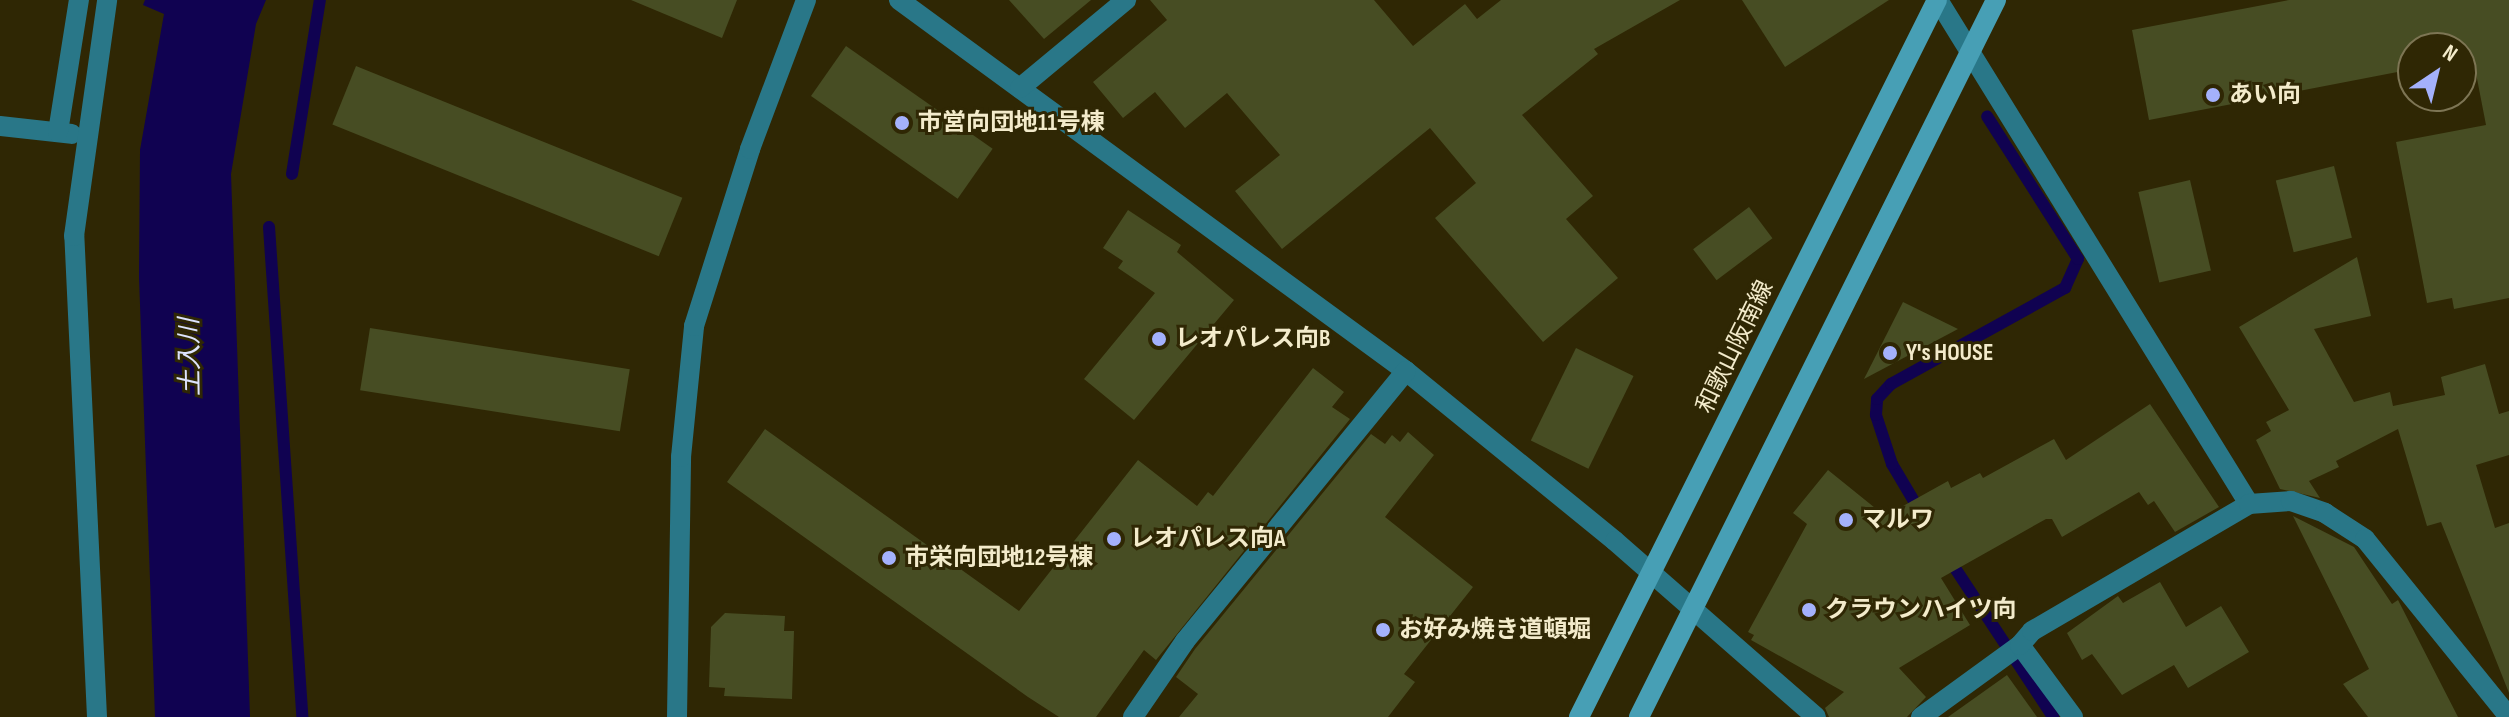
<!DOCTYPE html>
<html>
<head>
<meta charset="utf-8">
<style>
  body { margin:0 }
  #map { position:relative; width:2509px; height:717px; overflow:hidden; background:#2f2704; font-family:"Sofia Sans Condensed","Noto Sans JP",sans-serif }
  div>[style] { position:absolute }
  .water>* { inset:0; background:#100251 }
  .stream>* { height:12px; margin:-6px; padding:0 6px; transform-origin:6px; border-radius:6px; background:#100251 }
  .building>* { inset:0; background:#474d23; transform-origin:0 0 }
  .minor>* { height:20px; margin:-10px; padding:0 10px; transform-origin:10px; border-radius:10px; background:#297788 }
  .secondary>* { height:20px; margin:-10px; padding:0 10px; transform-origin:10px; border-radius:10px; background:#479fb5 }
  .dots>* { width:22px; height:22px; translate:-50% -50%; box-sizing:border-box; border:4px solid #2f2704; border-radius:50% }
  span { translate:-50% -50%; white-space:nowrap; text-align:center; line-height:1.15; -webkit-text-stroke:6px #2f2704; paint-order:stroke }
  .poi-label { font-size:24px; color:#f3ebcb; font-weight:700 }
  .left { translate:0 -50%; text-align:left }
  .street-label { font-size:24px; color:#f3ebcb }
  .water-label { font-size:26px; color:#dde3fe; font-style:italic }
  .north { position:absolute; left:2397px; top:32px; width:80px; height:80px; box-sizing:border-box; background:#2f2704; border:2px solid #7d7554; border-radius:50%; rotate:35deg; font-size:22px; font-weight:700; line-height:32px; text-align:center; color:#f3ebcb }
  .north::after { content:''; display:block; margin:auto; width:28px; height:36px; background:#a4b1fc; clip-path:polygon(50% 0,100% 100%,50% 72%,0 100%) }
</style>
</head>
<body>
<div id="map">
  <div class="water">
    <i style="clip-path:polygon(145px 0,266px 0,256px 24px,231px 174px,250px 717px,155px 717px,139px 277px,140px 150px,164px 14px,143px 5px)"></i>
  </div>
  <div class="stream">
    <i style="left:292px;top:174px;width:176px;rotate:-80.9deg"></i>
    <i style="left:269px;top:227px;width:491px;rotate:86.1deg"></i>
    <i style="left:1921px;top:513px;width:57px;rotate:-120.6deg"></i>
    <i style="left:1892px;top:464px;width:52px;rotate:-108.1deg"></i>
    <i style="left:1876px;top:415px;width:16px;rotate:-86deg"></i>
    <i style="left:1877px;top:399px;width:21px;rotate:-47deg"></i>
    <i style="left:1891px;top:384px;width:199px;rotate:-28.9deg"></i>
    <i style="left:2065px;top:288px;width:32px;rotate:-66deg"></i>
    <i style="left:2078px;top:259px;width:169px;rotate:-122.5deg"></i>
    <i style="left:1947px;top:556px;width:193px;rotate:56.6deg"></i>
  </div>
  <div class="building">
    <i style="clip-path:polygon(631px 0,737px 0,722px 38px)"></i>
    <i style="clip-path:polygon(1009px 0,1091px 0,1044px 39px)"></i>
    <i style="clip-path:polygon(1150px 0,1374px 0,1413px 46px,1465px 4px,1477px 19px,1501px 0,1680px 0,1594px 49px,1598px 54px,1522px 115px,1593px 196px,1566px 219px,1618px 278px,1543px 342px,1435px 218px,1476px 183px,1430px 128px,1282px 249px,1235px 191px,1280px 155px,1227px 93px,1185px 128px,1155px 92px,1123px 118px,1093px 82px,1167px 20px)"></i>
    <i style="clip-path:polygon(1742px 0,1889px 0,1785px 67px)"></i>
    <i style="clip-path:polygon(2289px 0,2509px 0,2509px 298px,2454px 309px,2452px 298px,2427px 303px,2396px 142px,2486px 125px,2473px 58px,2461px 60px,2461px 48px,2413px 48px,2413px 69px,2149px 120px,2132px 30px)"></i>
    <i style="left:846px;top:46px;width:179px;height:61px;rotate:35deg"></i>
    <i style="left:356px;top:66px;width:352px;height:63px;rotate:22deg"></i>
    <i style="left:2334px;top:166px;width:74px;height:60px;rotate:76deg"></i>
    <i style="left:2190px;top:180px;width:93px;height:53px;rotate:77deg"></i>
    <i style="left:1749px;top:207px;width:39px;height:70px;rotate:53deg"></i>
    <i style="clip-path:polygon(1128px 210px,1181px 245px,1177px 252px,1234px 300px,1134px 420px,1084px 379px,1155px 293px,1118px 268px,1123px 261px,1103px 248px)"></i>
    <i style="clip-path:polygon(2357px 257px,2371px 316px,2314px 329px,2354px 402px,2390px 392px,2393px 406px,2445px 395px,2441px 377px,2485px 364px,2499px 414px,2509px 411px,2509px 455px,2476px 465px,2495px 528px,2509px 523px,2509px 693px,2441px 522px,2427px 526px,2398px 429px,2336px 461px,2339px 467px,2309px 481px,2320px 498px,2280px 489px,2256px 440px,2271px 431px,2266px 422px,2289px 410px,2239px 327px)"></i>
    <i style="clip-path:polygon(1903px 302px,1958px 329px,1864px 379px)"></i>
    <i style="left:370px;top:328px;width:263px;height:63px;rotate:9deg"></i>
    <i style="left:1576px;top:348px;width:64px;height:103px;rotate:26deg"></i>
    <i style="clip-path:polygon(1313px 368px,1344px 392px,1332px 407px,1350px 419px,1156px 660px,1144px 650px,1096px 717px,1059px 717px,1028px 697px,727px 482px,765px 429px,1019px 611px,1138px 460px,1197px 506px,1208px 492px,1213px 496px)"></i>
    <i style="clip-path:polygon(2150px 404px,2219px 507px,2175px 532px,2154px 501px,2148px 505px,2139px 492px,2062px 537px,2052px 519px,2046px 519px,1941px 578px,1970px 625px,1899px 668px,1926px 697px,1907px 717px,1829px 717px,1825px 708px,1844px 692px,1751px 640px,1754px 635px,1748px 632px,1807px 524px,1793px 513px,1828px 470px,1885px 516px,1948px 481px,1951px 488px,1980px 473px,1983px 478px,2054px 439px,2066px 460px)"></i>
    <i style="clip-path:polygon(1408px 432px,1434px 455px,1385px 517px,1473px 587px,1404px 674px,1415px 682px,1388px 717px,1179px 717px,1198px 694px,1176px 677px,1195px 649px,1371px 434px,1385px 444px,1392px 435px,1400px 442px)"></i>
    <i style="clip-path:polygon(2293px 516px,2354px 547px,2392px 604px,2398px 600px,2458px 717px,2368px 717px,2343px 684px,2369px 669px)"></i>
    <i style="clip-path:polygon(2160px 582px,2186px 627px,2221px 606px,2249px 652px,2188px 688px,2174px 665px,2122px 695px,2092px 654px,2082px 660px,2067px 633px,2118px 596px,2123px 603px)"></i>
    <i style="clip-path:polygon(725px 613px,785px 616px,784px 631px,794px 631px,792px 699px,724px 696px,725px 688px,709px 687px,711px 627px)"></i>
    <i style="clip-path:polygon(2007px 675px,2037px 717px,1948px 717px)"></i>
  </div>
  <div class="minor">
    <i style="left:899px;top:0;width:628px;rotate:36.2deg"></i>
    <i style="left:1406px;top:371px;width:269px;rotate:39.1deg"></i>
    <i style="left:1615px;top:541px;width:267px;rotate:41.2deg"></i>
    <i style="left:1938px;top:0;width:592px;rotate:58.32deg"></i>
    <i style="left:1020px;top:88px;width:138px;rotate:-39.7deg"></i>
    <i style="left:0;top:126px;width:72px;rotate:6.3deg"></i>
    <i style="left:58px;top:132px;width:134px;rotate:-81deg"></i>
    <i style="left:97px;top:717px;width:482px;rotate:-92.7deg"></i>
    <i style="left:74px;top:236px;width:238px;rotate:-82deg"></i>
    <i style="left:677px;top:717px;width:260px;rotate:-89.1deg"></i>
    <i style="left:681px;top:457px;width:132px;rotate:-84.3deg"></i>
    <i style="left:694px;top:326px;width:186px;rotate:-72.4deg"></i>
    <i style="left:750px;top:149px;width:159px;rotate:-69.4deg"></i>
    <i style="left:1133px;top:717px;width:92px;rotate:-55.6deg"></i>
    <i style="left:1185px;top:641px;width:349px;rotate:-50.7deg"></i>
    <i style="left:1921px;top:717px;width:122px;rotate:-36deg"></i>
    <i style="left:2073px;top:717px;width:89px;rotate:-126.4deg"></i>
    <i style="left:2020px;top:645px;width:18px;rotate:-49deg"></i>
    <i style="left:2032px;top:631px;width:251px;rotate:-30.3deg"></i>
    <i style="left:2249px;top:504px;width:42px;rotate:-4.1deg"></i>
    <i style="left:2291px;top:501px;width:36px;rotate:19deg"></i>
    <i style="left:2325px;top:513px;width:48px;rotate:33deg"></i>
    <i style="left:2365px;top:539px;width:229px;rotate:51deg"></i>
  </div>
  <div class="secondary">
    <i style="left:1579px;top:717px;width:801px;rotate:-63.47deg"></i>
    <i style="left:1639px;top:717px;width:801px;rotate:-63.53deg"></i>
  </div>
  <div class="dots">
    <i style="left:2213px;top:95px;background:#a4b1fc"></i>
    <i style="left:902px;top:123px;background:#a4b1fc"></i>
    <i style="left:1159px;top:339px;background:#a4b1fc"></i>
    <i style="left:1890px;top:353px;background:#a4b1fc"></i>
    <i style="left:1846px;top:520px;background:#a4b1fc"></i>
    <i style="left:1114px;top:539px;background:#a4b1fc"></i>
    <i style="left:889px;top:558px;background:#a4b1fc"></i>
    <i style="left:1809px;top:610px;background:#a4b1fc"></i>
    <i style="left:1383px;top:630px;background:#a4b1fc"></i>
  </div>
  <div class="poi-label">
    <span class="left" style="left:2229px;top:95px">あい向</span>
    <span class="left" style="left:918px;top:123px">市営向団地11号棟</span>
    <span class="left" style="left:1175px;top:339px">レオパレス向B</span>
    <span class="left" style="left:1906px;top:353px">Y's HOUSE</span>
    <span class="left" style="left:1862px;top:520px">マルワ</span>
    <span class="left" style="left:1130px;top:539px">レオパレス向A</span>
    <span class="left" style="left:905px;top:558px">市栄向団地12号棟</span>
    <span class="left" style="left:1825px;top:610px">クラウンハイツ向</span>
    <span class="left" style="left:1399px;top:630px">お好み焼き道頓堀</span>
  </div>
  <div class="street-label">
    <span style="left:1735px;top:347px;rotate:-64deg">和歌山阪南線</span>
  </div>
  <div class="water-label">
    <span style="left:191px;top:357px;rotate:-91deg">土入川</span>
  </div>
  <div class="north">N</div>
</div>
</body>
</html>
